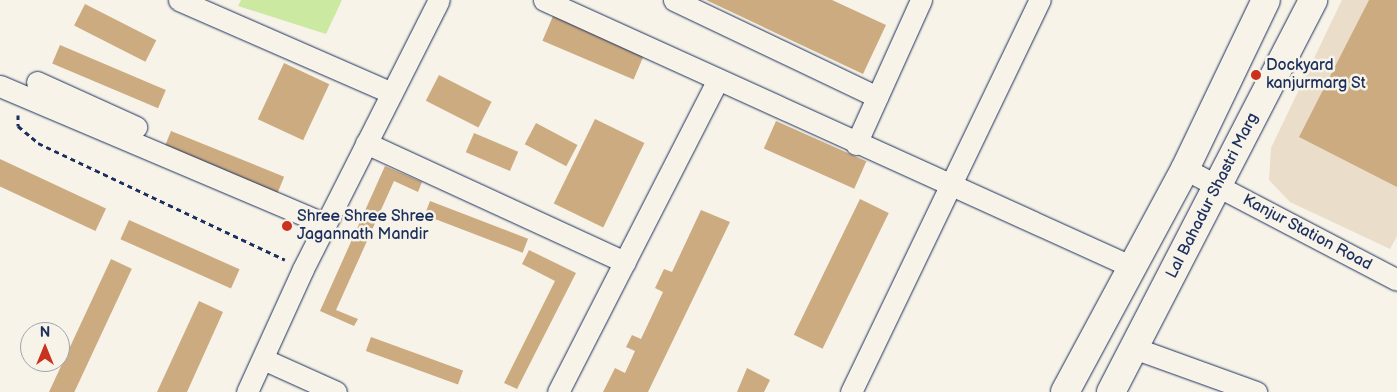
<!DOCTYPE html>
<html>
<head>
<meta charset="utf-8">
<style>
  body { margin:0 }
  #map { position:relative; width:1397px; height:392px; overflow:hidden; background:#f7f3e8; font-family:"Balsamiq Sans",sans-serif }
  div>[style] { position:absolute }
  .built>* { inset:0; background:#eaddc9 }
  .green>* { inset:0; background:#cbe9a1 }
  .building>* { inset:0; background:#cdab80; transform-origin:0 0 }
  .path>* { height:3px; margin-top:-1.5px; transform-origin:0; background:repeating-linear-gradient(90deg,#1b2f5e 0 5px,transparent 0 9px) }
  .roads { filter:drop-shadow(0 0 1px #1b2f5e) drop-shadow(0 0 1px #1b2f5e) }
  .minor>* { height:21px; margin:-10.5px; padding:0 10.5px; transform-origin:10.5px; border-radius:10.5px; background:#f7f3e8 }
  .major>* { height:28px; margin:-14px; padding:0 14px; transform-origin:14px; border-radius:14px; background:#f7f3e8 }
  .dots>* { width:14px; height:14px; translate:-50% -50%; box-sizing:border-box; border:2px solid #f7f3e8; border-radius:50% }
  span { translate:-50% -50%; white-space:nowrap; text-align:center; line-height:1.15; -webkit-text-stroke:5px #f7f3e8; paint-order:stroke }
  .poi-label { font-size:16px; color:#1b2f5e }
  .left { translate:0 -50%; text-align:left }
  .street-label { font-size:16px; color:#1b2f5e }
  .north { position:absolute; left:20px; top:322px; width:50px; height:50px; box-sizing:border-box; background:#f7f3e8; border:1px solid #9fa5b1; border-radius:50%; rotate:0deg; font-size:14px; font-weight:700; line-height:20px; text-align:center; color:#1b2f5e }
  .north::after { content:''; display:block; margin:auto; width:18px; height:22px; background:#c8321e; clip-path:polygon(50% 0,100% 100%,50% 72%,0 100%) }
</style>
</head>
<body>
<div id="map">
  <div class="built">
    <i style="clip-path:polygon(1342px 0,1397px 0,1397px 236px,1390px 249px,1290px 202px,1269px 180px,1271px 148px)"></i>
  </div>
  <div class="green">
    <i style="clip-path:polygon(241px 0,342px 0,326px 34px,238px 6px)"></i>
  </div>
  <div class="building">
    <i style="clip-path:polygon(706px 0,832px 0,886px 25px,863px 74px)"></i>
    <i style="clip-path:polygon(1369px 0,1397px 0,1397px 187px,1299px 137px)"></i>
    <i style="left:85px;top:4px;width:80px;height:24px;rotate:27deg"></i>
    <i style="left:553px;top:16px;width:99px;height:27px;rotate:23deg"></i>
    <i style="left:60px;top:45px;width:115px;height:20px;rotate:23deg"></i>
    <i style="left:284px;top:63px;width:50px;height:62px;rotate:25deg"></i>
    <i style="left:439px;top:75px;width:59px;height:29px;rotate:27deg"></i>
    <i style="left:595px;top:119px;width:55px;height:94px;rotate:26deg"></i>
    <i style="left:776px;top:121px;width:99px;height:30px;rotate:24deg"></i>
    <i style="left:536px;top:123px;width:47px;height:24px;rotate:28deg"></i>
    <i style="left:171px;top:131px;width:122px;height:18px;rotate:22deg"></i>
    <i style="left:474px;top:133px;width:48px;height:21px;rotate:23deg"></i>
    <i style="left:0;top:159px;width:117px;height:25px;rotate:25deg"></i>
    <i style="clip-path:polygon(385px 166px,422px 182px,418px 192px,394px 181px,336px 310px,358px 319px,354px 326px,320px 311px)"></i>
    <i style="left:860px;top:199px;width:32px;height:151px;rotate:26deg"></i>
    <i style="left:430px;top:201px;width:105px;height:15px;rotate:21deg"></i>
    <i style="clip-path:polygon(701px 210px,730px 222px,648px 392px,603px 392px,615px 368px,625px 373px,635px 351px,626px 347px,632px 335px,641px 339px,663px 292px,655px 288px,664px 269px,672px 272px)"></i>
    <i style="left:129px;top:220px;width:121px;height:21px;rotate:24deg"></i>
    <i style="clip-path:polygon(529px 250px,576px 273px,517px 389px,504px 383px,555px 281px,522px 264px)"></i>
    <i style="left:111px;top:259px;width:23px;height:147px;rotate:25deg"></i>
    <i style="clip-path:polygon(199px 301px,223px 312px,187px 392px,157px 392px)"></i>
    <i style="left:371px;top:337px;width:98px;height:15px;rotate:20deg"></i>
    <i style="clip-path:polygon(747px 368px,770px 380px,764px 392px,737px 392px)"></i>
  </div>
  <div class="path">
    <i style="left:18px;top:115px;width:11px;rotate:90deg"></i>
    <i style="left:18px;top:126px;width:26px;rotate:40deg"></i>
    <i style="left:38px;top:143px;width:273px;rotate:25.3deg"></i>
  </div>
  <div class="roads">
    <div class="minor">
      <i style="left:179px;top:0;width:232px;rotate:23.6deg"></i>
      <i style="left:544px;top:0;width:644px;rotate:24.41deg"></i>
      <i style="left:674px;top:0;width:225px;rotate:25.5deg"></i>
      <i style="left:37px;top:82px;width:109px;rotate:24.4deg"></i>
      <i style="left:0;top:86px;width:353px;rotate:23deg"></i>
      <i style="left:366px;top:143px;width:285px;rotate:24.7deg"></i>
      <i style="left:856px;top:144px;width:158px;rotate:-65.7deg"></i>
      <i style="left:1185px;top:169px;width:239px;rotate:27.6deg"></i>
      <i style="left:1134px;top:348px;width:130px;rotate:19.8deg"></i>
      <i style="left:263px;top:359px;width:80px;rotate:24.3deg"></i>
      <i style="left:247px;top:392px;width:135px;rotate:-65.5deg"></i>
      <i style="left:303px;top:269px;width:301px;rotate:-63.2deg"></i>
      <i style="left:558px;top:392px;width:351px;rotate:-62.9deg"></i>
      <i style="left:851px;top:392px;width:435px;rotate:-64.3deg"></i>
    </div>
    <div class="major">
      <i style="left:1065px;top:392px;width:253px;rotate:-61.7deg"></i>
      <i style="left:1185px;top:169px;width:187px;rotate:-64.4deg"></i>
      <i style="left:1111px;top:392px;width:441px;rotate:-62.7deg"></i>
    </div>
  </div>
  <div class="dots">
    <i style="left:1256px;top:75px;background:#c8321e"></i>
    <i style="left:287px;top:226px;background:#c8321e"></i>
  </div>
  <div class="poi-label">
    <span class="left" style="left:1266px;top:75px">Dockyard<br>kanjurmarg St</span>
    <span class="left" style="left:297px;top:226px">Shree Shree Shree<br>Jagannath Mandir</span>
  </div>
  <div class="street-label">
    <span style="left:1213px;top:196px;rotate:-63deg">Lal Bahadur Shastri Marg</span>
    <span style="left:1307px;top:233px;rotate:28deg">Kanjur Station Road</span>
  </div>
  <div class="north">N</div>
</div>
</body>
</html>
